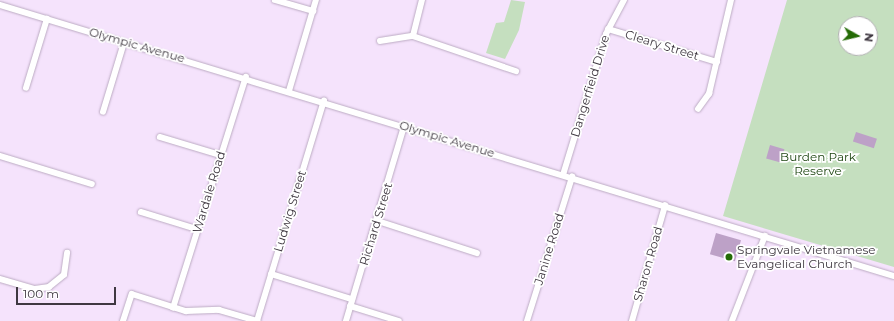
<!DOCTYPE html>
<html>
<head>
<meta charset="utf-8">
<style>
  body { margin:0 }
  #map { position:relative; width:894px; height:321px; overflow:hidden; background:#f5e3fc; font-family:Montserrat,sans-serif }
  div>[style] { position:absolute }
  .green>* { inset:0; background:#c5dfbf }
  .building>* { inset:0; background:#bda1c7; transform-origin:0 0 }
  .roads { filter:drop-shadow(0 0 1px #bcabc3) drop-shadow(0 0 1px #bcabc3) }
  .minor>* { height:5.5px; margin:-2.75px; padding:0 2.75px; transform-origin:2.75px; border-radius:2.75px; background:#fff }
  .dots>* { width:11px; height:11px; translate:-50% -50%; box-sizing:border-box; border:2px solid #fff; border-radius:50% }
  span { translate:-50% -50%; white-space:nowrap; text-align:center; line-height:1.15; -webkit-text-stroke:3.5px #fff; paint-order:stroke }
  .street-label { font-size:12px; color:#3f3841 }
  .park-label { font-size:12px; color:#1e4612 }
  .poi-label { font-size:12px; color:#3f3841 }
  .left { translate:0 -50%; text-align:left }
  .north { position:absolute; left:838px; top:16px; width:40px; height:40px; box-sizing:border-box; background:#fff; border:1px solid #b2afb3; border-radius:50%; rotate:98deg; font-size:11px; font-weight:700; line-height:16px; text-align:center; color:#3f3841 }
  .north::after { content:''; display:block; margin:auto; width:14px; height:18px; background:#246b06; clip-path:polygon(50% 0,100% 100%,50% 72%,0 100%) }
  .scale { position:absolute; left:16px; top:287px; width:100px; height:18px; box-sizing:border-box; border:2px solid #3f3841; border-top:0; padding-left:5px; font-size:12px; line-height:14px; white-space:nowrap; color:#3f3841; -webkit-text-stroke:3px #fff; paint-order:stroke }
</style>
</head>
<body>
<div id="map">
  <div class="green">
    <i style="clip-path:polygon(511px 0,525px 2px,519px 30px,505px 59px,486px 53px,496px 23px,504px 22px)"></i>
    <i style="clip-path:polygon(evenodd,787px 0,894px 0,894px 267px,723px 216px,787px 0,846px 24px,870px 24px,870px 48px,846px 48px,846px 24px)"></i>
  </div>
  <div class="building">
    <i style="left:856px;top:132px;width:22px;height:10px;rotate:18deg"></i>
    <i style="left:770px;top:145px;width:15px;height:14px;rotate:16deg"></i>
    <i style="left:716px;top:233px;width:26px;height:22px;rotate:16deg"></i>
  </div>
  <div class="roads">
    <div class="minor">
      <i style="left:275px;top:0;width:40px;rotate:16deg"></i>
      <i style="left:0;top:5px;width:934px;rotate:16.86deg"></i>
      <i style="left:608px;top:29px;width:114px;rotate:16.8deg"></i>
      <i style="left:413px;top:36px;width:37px;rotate:-76deg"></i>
      <i style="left:380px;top:41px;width:33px;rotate:-9deg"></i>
      <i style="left:413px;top:36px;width:109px;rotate:18.8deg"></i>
      <i style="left:26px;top:88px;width:72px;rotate:-73.1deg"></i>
      <i style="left:289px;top:91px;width:95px;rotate:-73.5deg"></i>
      <i style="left:698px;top:109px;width:19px;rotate:-54deg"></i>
      <i style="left:709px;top:94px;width:97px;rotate:-76.8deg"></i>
      <i style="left:103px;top:112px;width:72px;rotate:-73.1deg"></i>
      <i style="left:160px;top:137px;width:63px;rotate:16.7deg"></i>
      <i style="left:0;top:156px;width:96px;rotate:16.9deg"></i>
      <i style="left:563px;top:175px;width:147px;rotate:-73deg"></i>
      <i style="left:606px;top:34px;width:38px;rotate:-62deg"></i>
      <i style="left:141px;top:212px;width:59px;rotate:16.9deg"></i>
      <i style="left:378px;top:221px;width:104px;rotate:17.9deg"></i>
      <i style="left:271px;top:274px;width:85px;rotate:17.2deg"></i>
      <i style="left:0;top:279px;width:36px;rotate:16deg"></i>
      <i style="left:35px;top:289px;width:14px;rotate:-8deg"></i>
      <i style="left:49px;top:287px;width:19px;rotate:-39deg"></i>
      <i style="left:64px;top:275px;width:22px;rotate:-82deg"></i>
      <i style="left:350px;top:306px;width:51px;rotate:17deg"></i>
      <i style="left:173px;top:308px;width:242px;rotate:-72.5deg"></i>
      <i style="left:123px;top:321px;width:28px;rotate:-72deg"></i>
      <i style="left:132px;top:294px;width:57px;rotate:17.5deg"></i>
      <i style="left:186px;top:311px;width:33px;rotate:-2deg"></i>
      <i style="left:219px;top:310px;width:40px;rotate:16deg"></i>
      <i style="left:257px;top:321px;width:230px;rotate:-73.1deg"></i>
      <i style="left:346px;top:321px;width:203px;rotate:-73.4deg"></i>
      <i style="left:527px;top:321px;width:151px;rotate:-72.6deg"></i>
      <i style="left:632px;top:321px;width:120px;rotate:-74deg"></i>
      <i style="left:732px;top:321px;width:91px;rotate:-68.8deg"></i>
    </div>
  </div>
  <div class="dots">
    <i style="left:729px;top:257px;background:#246b06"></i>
  </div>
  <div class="street-label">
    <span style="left:137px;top:45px;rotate:16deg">Olympic Avenue</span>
    <span style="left:662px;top:45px;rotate:17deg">Cleary Street</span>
    <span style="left:590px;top:86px;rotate:-73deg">Dangerfield Drive</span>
    <span style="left:447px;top:139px;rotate:17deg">Olympic Avenue</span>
    <span style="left:209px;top:192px;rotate:-73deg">Wardale Road</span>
    <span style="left:290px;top:211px;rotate:-73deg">Ludwig Street</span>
    <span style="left:376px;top:224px;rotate:-73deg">Richard Street</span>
    <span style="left:549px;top:249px;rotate:-73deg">Janine Road</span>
    <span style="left:648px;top:264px;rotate:-74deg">Sharon Road</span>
  </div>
  <div class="park-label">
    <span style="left:818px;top:164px">Burden Park<br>Reserve</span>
  </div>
  <div class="poi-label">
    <span class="left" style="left:737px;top:257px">Springvale Vietnamese<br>Evangelical Church</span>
  </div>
  <div class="north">N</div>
  <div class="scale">100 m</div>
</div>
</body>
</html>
